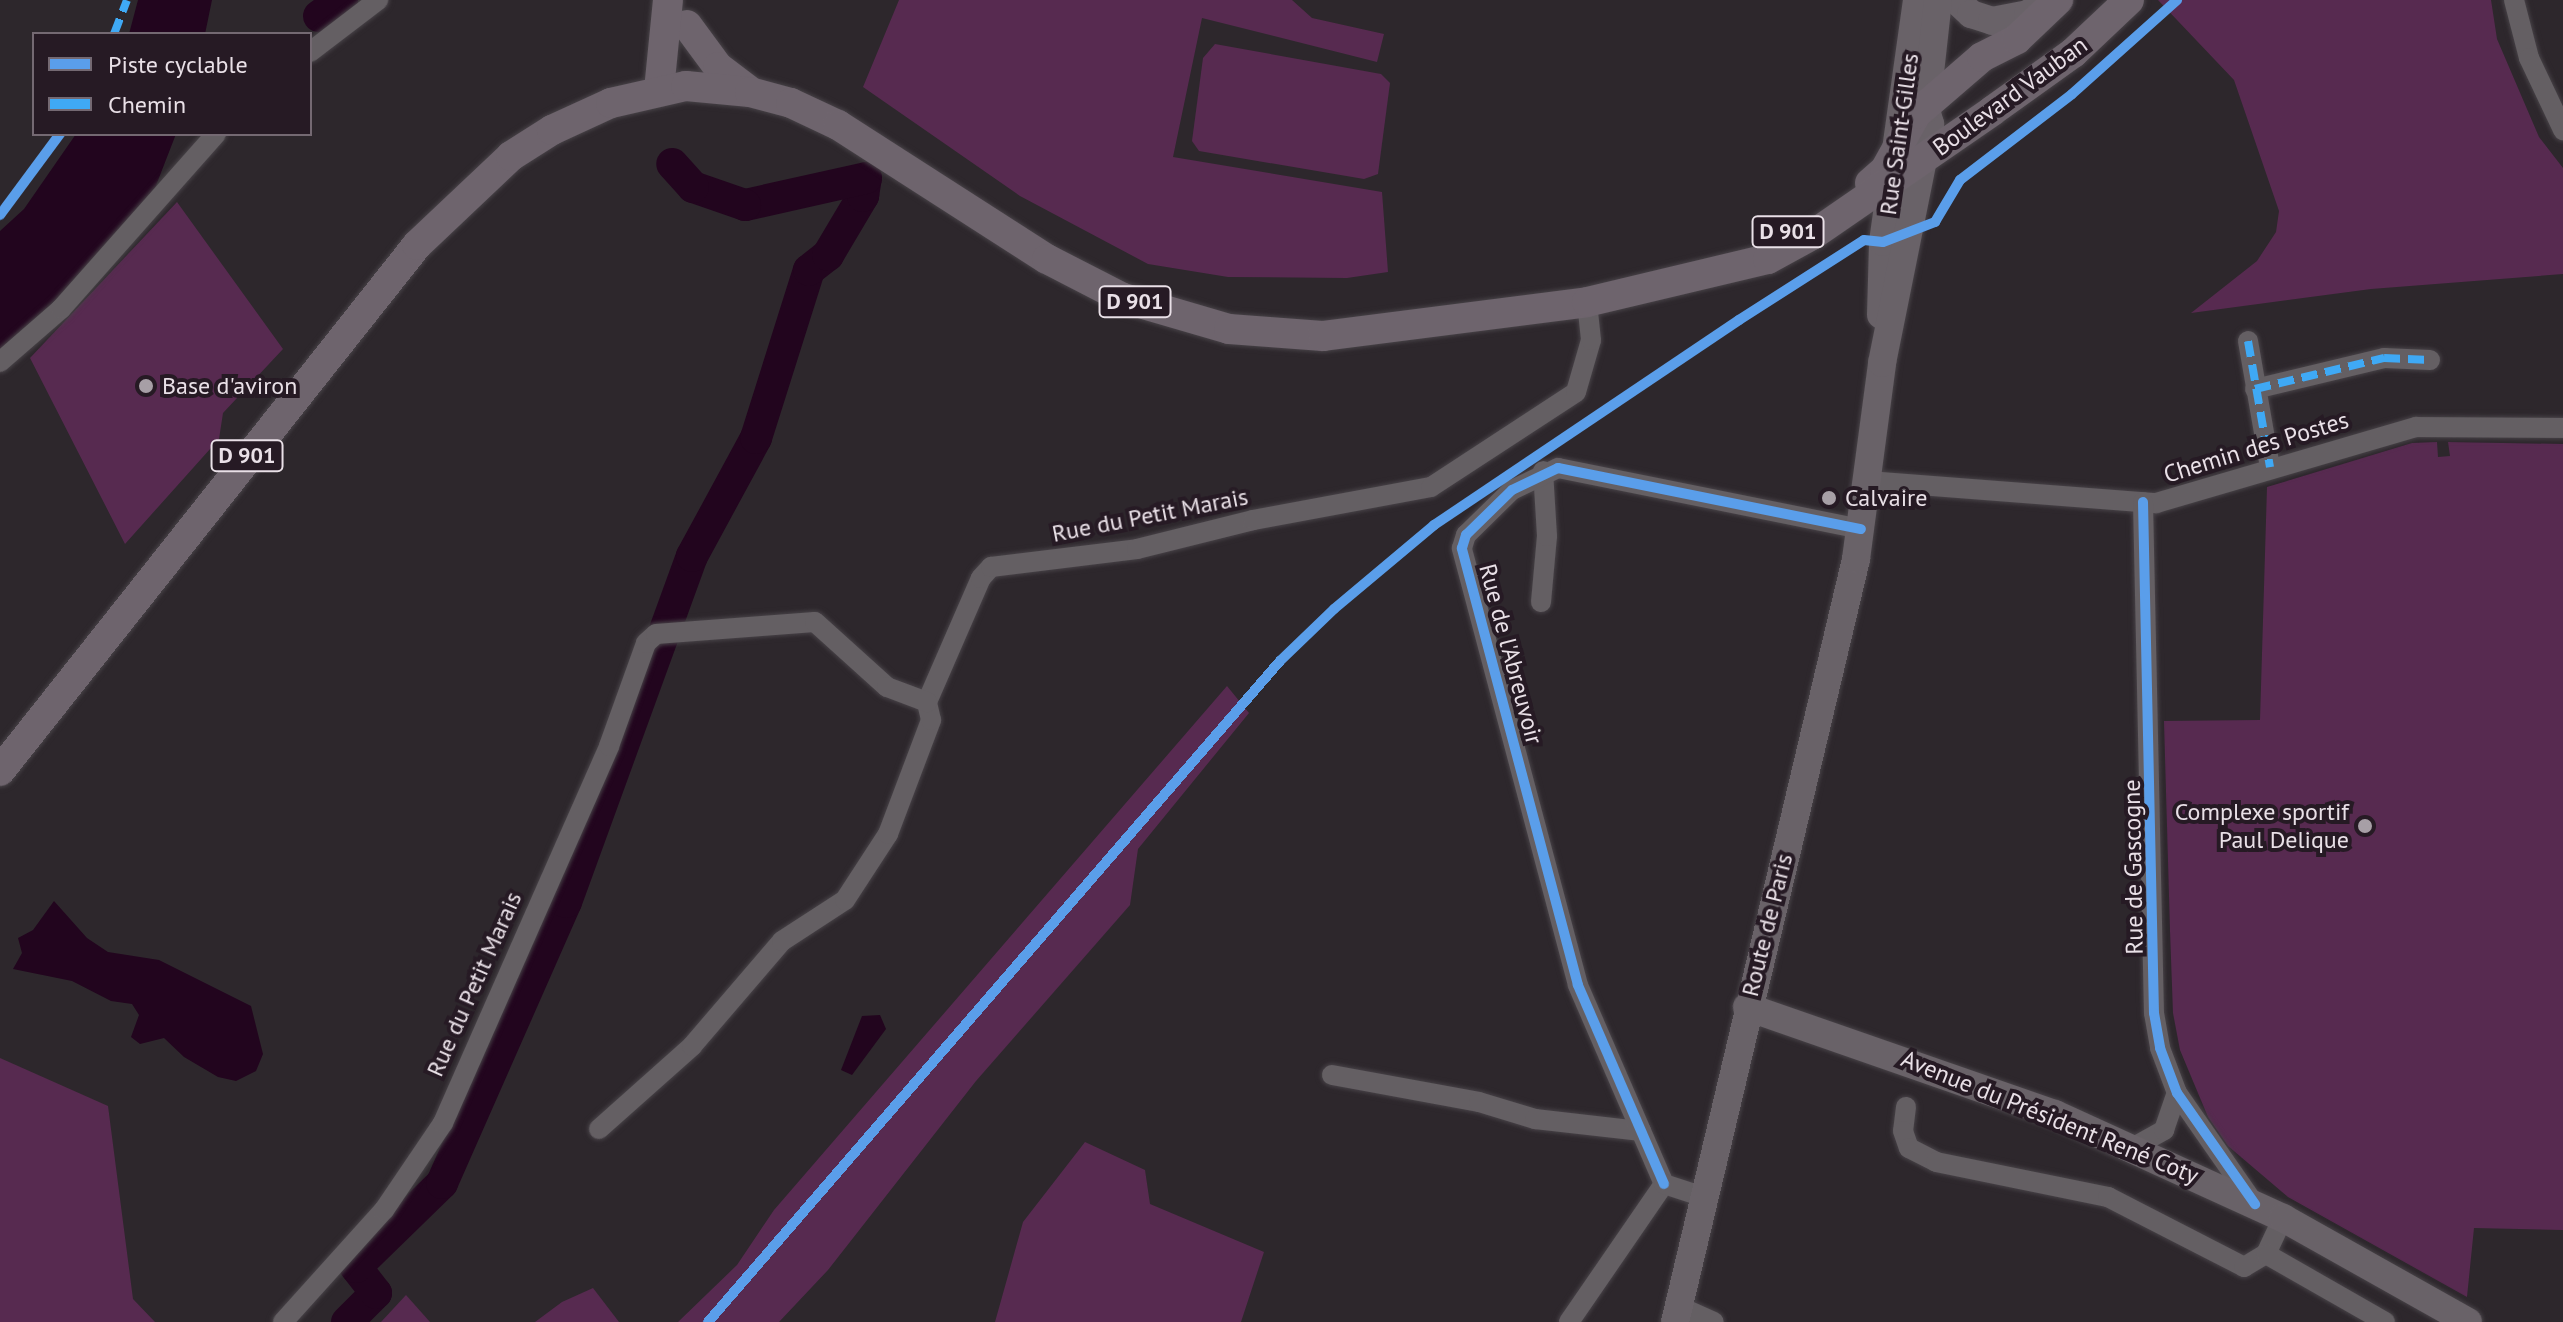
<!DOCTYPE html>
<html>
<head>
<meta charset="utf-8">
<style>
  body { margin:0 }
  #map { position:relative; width:2563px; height:1322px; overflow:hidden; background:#2d272c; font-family:"PT Sans",sans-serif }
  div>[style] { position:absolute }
  .green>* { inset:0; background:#572a50 }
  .water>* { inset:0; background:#22051e }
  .river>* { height:32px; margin:-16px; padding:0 16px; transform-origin:16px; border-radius:16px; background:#22051e }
  .roads { filter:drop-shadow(0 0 2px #474247) drop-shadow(0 0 2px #474247) }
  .street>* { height:20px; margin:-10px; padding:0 10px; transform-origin:10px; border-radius:10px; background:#645f63 }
  .secondary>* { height:28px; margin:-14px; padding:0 14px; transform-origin:14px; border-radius:14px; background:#696268 }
  .primary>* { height:30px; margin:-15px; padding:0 15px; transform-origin:15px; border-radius:15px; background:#6e646d }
  .quiet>* { height:8px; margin-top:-4px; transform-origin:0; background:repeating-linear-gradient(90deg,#3fa9f5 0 16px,transparent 0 24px) }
  .cycleway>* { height:10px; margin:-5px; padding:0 5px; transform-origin:5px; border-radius:5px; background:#5a9eea }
  .dots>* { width:22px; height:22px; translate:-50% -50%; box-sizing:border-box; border:4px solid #261a24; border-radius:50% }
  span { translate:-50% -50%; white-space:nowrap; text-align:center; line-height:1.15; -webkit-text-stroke:8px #261a24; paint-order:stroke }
  .shield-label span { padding:2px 6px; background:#261a24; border:2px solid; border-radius:6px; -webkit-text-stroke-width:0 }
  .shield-label { font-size:22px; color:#e9e0e7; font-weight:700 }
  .street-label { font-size:24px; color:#e9e0e7 }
  .poi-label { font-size:24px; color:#e9e0e7 }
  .left { translate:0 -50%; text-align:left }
  .right { translate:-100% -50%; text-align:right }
  .legend { position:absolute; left:32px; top:32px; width:280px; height:104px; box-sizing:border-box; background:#261a24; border:2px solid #746972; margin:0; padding:10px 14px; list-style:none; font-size:24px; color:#e9e0e7 }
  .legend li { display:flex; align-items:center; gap:16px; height:40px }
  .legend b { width:40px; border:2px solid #746972 }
</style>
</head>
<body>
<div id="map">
  <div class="green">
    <i style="clip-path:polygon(899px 0,1292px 0,1312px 18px,1384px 34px,1377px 62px,1202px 18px,1173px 157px,1382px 192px,1388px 272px,1347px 278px,1228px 277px,1148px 264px,1020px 196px,863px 87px)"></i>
    <i style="clip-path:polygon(2158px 0,2491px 0,2497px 39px,2539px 137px,2563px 168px,2563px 274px,2371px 289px,2191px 313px,2257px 261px,2276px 232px,2279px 211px,2234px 80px)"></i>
    <i style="clip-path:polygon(1215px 44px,1381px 74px,1390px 83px,1378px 174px,1364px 179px,1199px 151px,1192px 141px,1203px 58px)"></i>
    <i style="clip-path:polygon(177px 202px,283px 349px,223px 413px,219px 439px,125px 544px,30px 358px)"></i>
    <i style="clip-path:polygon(2437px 442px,2438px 457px,2450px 456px,2448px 442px,2563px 444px,2563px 1230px,2474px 1228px,2467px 1297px,2288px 1197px,2228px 1146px,2208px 1117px,2180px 1050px,2173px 1013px,2170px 931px,2164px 721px,2260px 720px,2267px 487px,2412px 443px)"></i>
    <i style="clip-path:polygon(1227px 686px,1249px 713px,1138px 849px,1130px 905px,976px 1081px,828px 1270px,779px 1322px,678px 1322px,737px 1265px,774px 1210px)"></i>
    <i style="clip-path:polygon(0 1058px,108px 1106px,133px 1299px,155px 1322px,0 1322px)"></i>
    <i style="clip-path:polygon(1085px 1142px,1145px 1170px,1150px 1204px,1264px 1252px,1241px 1322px,995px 1322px,1023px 1222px)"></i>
    <i style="clip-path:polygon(593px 1288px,619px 1322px,535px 1322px,562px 1302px)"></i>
    <i style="clip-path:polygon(406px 1295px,430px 1322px,381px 1322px)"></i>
  </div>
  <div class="water">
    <i style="clip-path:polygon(138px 0,212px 0,205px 34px,129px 34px)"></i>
    <i style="clip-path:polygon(76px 134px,176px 134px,150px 201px,39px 321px,0 349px,0 231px,24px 209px)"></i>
    <i style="clip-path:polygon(54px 901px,87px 938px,108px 952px,159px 960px,251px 1006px,263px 1054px,256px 1071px,236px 1081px,218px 1077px,184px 1057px,164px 1038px,140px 1044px,131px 1037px,139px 1015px,132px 1004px,111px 1001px,72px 981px,13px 969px,22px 953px,18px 938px,33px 930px)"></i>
    <i style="clip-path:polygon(880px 1015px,886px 1029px,852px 1075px,841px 1070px,862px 1016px)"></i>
  </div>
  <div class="river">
    <i style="left:319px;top:16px;width:28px;rotate:-35deg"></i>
    <i style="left:347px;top:1322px;width:41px;rotate:-45deg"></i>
    <i style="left:376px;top:1293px;width:33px;rotate:-128deg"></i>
    <i style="left:356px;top:1267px;width:120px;rotate:-44.3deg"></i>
    <i style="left:442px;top:1183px;width:307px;rotate:-66.2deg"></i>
    <i style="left:566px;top:902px;width:368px;rotate:-70deg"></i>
    <i style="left:692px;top:556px;width:134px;rotate:-61.5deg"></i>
    <i style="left:756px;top:438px;width:176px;rotate:-72.5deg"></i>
    <i style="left:809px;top:270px;width:24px;rotate:-38deg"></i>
    <i style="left:828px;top:255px;width:69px;rotate:-59.3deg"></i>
    <i style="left:863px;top:196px;width:18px;rotate:-81deg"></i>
    <i style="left:866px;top:178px;width:124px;rotate:167.4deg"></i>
    <i style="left:745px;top:205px;width:55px;rotate:-160.9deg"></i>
    <i style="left:693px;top:187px;width:31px;rotate:-132deg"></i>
  </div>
  <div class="roads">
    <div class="street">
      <i style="left:2514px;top:0;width:60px;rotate:75.5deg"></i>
      <i style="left:2529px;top:58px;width:80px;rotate:64.7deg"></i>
      <i style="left:310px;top:52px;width:86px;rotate:-37.4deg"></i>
      <i style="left:2248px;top:341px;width:128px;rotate:80.1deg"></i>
      <i style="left:0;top:362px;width:81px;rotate:-41deg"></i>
      <i style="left:61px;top:309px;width:234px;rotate:-48.5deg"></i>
      <i style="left:2255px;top:389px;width:133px;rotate:-13.5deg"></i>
      <i style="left:2384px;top:358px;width:46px;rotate:2.5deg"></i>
      <i style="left:1868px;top:481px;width:289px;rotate:4.4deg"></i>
      <i style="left:2156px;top:503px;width:271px;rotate:-16.3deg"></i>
      <i style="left:2416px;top:427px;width:147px;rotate:0.4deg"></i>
      <i style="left:2143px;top:502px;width:511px;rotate:88.77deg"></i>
      <i style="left:2154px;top:1013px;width:36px;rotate:80deg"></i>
      <i style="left:2160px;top:1048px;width:48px;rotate:69.3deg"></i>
      <i style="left:2177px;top:1093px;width:133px;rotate:55.1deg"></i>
      <i style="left:1541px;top:602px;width:66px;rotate:-84.8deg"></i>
      <i style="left:1547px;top:536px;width:65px;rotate:-93.5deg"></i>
      <i style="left:927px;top:702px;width:135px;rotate:-66.5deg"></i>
      <i style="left:981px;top:578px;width:15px;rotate:-48deg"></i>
      <i style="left:991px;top:567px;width:147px;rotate:-7deg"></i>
      <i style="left:1137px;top:549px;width:120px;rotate:-14deg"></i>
      <i style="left:1253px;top:520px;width:181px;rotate:-10.5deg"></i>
      <i style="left:1431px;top:487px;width:173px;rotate:-33.2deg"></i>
      <i style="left:1576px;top:392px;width:54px;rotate:-73.9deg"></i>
      <i style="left:1591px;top:340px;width:38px;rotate:-96deg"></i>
      <i style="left:1332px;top:1075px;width:149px;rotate:10.4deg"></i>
      <i style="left:1479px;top:1102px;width:59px;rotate:16.9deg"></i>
      <i style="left:1535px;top:1119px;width:107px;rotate:6.5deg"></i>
      <i style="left:1906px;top:1107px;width:24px;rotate:97deg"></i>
      <i style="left:1903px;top:1131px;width:18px;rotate:71deg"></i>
      <i style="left:1909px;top:1148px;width:30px;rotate:27deg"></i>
      <i style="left:1936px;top:1162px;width:176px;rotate:11.5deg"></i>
      <i style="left:2108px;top:1197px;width:153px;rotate:27.2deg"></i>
      <i style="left:2244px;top:1267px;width:26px;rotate:-31deg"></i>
      <i style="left:2266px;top:1254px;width:40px;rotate:-65deg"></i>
      <i style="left:599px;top:1129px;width:125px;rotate:-41.7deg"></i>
      <i style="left:692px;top:1046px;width:138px;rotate:-49.4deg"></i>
      <i style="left:782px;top:941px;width:75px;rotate:-33.1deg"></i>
      <i style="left:845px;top:900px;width:79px;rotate:-56.9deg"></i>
      <i style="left:888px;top:834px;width:122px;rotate:-69.3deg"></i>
      <i style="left:931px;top:720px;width:18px;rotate:-103deg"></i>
      <i style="left:2132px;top:1148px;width:37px;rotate:-29deg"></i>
      <i style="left:2164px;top:1130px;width:39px;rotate:-71deg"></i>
      <i style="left:1664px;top:1184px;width:217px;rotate:-113.4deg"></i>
      <i style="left:1578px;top:985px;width:452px;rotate:-104.9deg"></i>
      <i style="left:1462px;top:548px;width:14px;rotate:-73deg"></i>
      <i style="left:1466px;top:535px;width:64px;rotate:-44.4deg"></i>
      <i style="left:1512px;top:490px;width:51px;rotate:-25.6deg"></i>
      <i style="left:1558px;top:468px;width:309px;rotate:11.4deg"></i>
      <i style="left:2266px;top:1254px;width:137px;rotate:29.7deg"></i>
      <i style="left:1678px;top:1306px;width:39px;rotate:24deg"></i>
      <i style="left:283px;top:1322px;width:151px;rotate:-48deg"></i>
      <i style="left:384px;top:1210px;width:105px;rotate:-55.9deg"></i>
      <i style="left:443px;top:1123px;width:412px;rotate:-66.2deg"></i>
      <i style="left:609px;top:746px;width:109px;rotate:-70.2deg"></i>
      <i style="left:646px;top:643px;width:13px;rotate:-42deg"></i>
      <i style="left:656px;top:634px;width:159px;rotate:-4.3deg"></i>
      <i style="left:815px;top:622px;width:97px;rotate:42.1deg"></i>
      <i style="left:887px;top:687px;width:43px;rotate:20.6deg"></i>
      <i style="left:1569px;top:1322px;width:168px;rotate:-55.5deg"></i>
      <i style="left:1664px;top:1184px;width:42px;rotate:18deg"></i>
    </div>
    <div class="secondary">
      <i style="left:1956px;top:0;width:21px;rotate:43deg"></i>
      <i style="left:1971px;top:14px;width:22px;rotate:18deg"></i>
      <i style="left:1992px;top:21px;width:37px;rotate:-11deg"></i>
      <i style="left:2028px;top:14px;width:24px;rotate:-35deg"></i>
      <i style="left:1881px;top:315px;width:73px;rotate:-88.4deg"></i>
      <i style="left:1883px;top:242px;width:244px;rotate:-82deg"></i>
      <i style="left:1747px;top:1007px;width:326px;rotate:19.2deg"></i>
      <i style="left:2055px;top:1114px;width:251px;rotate:24.5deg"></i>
      <i style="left:2283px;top:1218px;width:212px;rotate:29.3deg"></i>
      <i style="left:1675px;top:1322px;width:784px;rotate:-76.65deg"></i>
      <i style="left:1856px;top:559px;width:198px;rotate:-82.4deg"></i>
      <i style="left:1882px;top:363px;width:244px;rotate:-78.6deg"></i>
      <i style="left:1930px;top:124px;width:16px;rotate:-105deg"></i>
      <i style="left:1926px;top:109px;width:110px;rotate:-83.7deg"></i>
    </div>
    <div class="primary">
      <i style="left:687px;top:25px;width:52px;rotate:53.6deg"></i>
      <i style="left:718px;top:67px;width:38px;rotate:37deg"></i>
      <i style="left:659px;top:90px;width:90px;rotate:-84.3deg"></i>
      <i style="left:1870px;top:183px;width:20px;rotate:-41deg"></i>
      <i style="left:1885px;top:170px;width:64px;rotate:-61deg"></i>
      <i style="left:1916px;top:114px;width:87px;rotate:-40.8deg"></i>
      <i style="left:1982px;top:57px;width:39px;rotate:-27deg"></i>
      <i style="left:2017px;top:39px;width:57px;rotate:-43.6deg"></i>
      <i style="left:0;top:771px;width:671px;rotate:-51.59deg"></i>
      <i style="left:417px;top:245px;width:129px;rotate:-43.4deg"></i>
      <i style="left:511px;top:156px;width:49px;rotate:-32.4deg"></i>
      <i style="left:552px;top:130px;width:65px;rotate:-24.6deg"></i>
      <i style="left:611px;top:103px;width:77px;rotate:-12.8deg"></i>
      <i style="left:686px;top:86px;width:64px;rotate:5.4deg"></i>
      <i style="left:750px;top:92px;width:42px;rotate:15deg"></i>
      <i style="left:791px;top:103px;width:52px;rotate:25.1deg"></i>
      <i style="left:838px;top:125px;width:248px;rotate:32.7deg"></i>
      <i style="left:1047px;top:259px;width:85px;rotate:27.2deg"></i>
      <i style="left:1123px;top:298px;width:110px;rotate:16.3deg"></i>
      <i style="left:1229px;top:329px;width:94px;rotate:4.3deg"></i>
      <i style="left:1323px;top:336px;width:266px;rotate:-7.3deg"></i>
      <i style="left:1587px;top:302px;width:186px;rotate:-13.4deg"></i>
      <i style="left:1768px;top:259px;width:52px;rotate:-28.5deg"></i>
      <i style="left:1814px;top:234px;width:216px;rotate:-34.6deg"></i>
      <i style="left:1992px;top:111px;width:100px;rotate:-35.6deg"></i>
      <i style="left:2073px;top:53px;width:77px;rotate:-43.4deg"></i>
    </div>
  </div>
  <div class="quiet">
    <i style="left:114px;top:34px;width:36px;rotate:-69deg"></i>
    <i style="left:2248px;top:341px;width:128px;rotate:80.1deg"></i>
    <i style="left:2255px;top:389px;width:133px;rotate:-13.5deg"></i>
    <i style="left:2384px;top:358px;width:46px;rotate:2.5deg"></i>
  </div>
  <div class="cycleway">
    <i style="left:0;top:215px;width:101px;rotate:-53.5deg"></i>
    <i style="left:2143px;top:502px;width:511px;rotate:88.77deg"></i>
    <i style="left:2154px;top:1013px;width:36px;rotate:80deg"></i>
    <i style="left:2160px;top:1048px;width:48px;rotate:69.3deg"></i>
    <i style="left:2177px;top:1093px;width:136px;rotate:54.9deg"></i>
    <i style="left:1664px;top:1184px;width:217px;rotate:-113.4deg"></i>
    <i style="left:1578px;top:985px;width:452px;rotate:-104.9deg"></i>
    <i style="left:1462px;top:548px;width:14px;rotate:-73deg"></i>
    <i style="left:1466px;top:535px;width:64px;rotate:-44.4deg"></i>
    <i style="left:1512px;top:490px;width:51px;rotate:-25.6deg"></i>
    <i style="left:1558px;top:468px;width:309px;rotate:11.4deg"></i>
    <i style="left:708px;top:1322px;width:874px;rotate:-49.13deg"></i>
    <i style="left:1280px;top:661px;width:75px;rotate:-43.9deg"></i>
    <i style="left:1334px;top:609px;width:131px;rotate:-40deg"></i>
    <i style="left:1434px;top:525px;width:367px;rotate:-33.9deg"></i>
    <i style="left:1739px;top:320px;width:148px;rotate:-32.6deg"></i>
    <i style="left:1864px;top:240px;width:19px;rotate:6deg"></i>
    <i style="left:1883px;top:242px;width:56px;rotate:-21deg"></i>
    <i style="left:1935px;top:222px;width:49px;rotate:-59.2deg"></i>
    <i style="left:1960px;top:180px;width:141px;rotate:-37.5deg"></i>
    <i style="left:2072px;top:94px;width:141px;rotate:-41.8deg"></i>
  </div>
  <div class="dots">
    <i style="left:146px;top:386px;background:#a79fa6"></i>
    <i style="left:1829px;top:498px;background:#a79fa6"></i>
    <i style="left:2365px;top:826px;background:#a79fa6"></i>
  </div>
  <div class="shield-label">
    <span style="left:1788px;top:232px">D 901</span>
    <span style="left:1135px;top:302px">D 901</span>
    <span style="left:247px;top:456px">D 901</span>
  </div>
  <div class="street-label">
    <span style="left:2010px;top:96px;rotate:-36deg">Boulevard Vauban</span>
    <span style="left:1899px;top:134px;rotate:-82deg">Rue Saint-Gilles</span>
    <span style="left:2256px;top:447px;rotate:-17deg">Chemin des Postes</span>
    <span style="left:1150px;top:515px;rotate:-11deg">Rue du Petit Marais</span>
    <span style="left:1511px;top:654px;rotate:75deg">Rue de l'Abreuvoir</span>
    <span style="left:2133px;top:867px;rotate:-91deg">Rue de Gascogne</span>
    <span style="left:1767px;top:925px;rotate:-76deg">Route de Paris</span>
    <span style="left:474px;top:984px;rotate:-66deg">Rue du Petit Marais</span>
    <span style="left:2050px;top:1117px;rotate:22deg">Avenue du Président René Coty</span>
  </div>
  <div class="poi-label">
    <span class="left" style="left:162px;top:386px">Base d'aviron</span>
    <span class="left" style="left:1845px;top:498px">Calvaire</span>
    <span class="right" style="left:2349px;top:826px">Complexe sportif<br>Paul Delique</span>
  </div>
  <ul class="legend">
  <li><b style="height:10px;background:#5a9eea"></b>Piste cyclable</li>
  <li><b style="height:10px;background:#3fa9f5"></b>Chemin</li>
  </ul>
</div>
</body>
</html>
